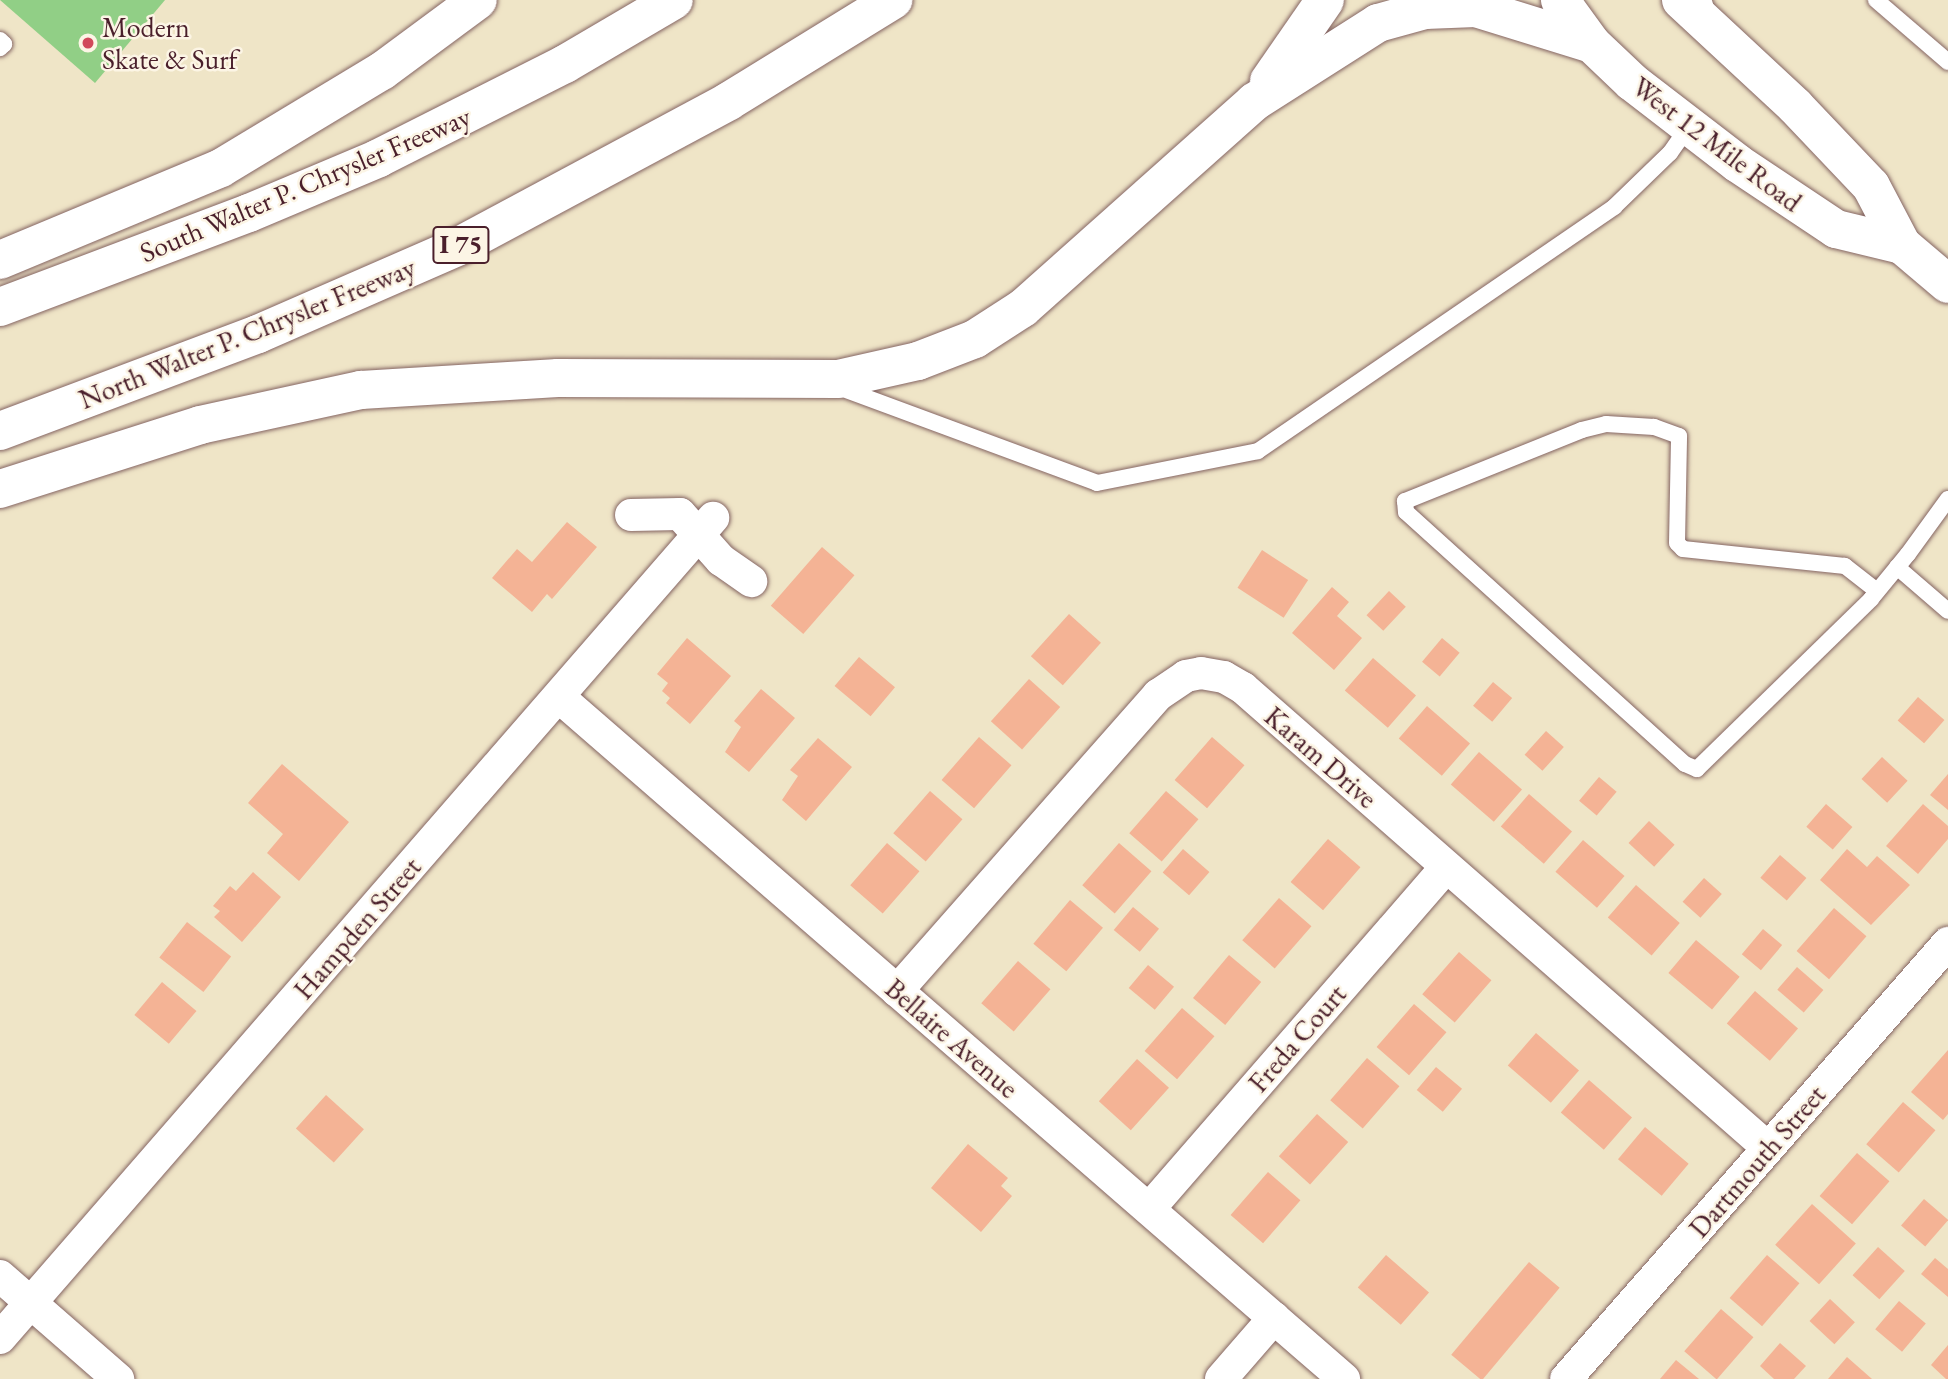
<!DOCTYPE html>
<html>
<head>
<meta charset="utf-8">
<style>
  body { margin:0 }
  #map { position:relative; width:1948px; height:1379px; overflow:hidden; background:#efe5c7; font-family:"EB Garamond",serif }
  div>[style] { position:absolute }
  .green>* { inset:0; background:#91cf86 }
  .building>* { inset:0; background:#f4b395; transform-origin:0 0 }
  .roads { filter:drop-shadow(0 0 2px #846462) drop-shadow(0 0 2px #846462) }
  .service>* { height:16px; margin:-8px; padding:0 8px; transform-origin:8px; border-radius:8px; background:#fff }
  .minor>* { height:32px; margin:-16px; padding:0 16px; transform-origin:16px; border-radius:16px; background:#fff }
  .secondary>* { height:38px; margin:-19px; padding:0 19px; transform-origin:19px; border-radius:19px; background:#fff }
  .motorway>* { height:38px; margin:-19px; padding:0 19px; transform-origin:19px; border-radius:19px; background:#fff }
  .dots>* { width:19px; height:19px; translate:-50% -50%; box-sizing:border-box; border:4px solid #fcf5e5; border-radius:50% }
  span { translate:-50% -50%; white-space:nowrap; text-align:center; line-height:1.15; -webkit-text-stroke:5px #fcf5e5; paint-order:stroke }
  .shield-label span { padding:2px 5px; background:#fcf5e5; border:2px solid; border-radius:5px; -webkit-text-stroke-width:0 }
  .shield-label { font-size:26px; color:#4a1f2b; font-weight:700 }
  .poi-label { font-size:28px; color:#4a1f2b }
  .left { translate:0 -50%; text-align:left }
  .street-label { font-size:28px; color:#4a1f2b }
</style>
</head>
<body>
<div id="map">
  <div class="green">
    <i style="clip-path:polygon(0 0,165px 0,95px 83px)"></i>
  </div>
  <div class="building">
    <i style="clip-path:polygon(567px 522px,597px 547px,552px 599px,547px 594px,532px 612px,492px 578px,517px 549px,532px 562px)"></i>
    <i style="left:822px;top:547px;width:43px;height:78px;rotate:41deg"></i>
    <i style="left:1262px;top:550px;width:55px;height:45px;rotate:33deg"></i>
    <i style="clip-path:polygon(1332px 587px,1349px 602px,1337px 616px,1362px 638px,1334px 670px,1292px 633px)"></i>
    <i style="left:1389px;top:591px;width:23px;height:33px;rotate:43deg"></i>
    <i style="left:1069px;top:614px;width:43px;height:57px;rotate:42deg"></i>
    <i style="clip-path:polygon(687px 638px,731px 676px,690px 724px,666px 703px,670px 698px,662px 691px,668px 683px,657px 674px)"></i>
    <i style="left:1442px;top:638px;width:23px;height:31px;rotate:40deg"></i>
    <i style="left:859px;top:657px;width:47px;height:38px;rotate:40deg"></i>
    <i style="left:1373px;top:658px;width:57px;height:43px;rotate:41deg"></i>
    <i style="left:1029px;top:679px;width:42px;height:57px;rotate:42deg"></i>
    <i style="left:1493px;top:682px;width:25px;height:31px;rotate:40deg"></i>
    <i style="clip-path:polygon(761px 689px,795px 718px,749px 772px,725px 752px,741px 727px,734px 721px)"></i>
    <i style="left:1918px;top:697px;width:35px;height:31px;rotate:41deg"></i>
    <i style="left:1427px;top:706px;width:57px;height:43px;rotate:41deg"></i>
    <i style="left:1546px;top:731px;width:24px;height:32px;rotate:42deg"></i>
    <i style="left:979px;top:737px;width:43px;height:57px;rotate:41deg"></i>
    <i style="left:1212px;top:737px;width:43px;height:57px;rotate:41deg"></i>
    <i style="clip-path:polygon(818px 738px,852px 767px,806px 821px,782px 800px,798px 776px,790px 770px)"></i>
    <i style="left:1479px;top:752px;width:57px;height:43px;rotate:41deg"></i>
    <i style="left:1882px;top:757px;width:35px;height:30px;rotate:43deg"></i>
    <i style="clip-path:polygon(282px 764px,349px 822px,299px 881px,267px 853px,283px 834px,248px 803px)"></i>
    <i style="clip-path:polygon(1948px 774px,1948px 810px,1930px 795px)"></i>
    <i style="left:1599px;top:777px;width:23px;height:31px;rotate:40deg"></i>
    <i style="left:930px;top:791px;width:43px;height:56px;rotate:41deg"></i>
    <i style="left:1166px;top:791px;width:43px;height:56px;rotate:41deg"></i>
    <i style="left:1529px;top:794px;width:57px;height:43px;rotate:41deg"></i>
    <i style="left:1826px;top:804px;width:35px;height:30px;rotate:41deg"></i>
    <i style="clip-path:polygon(1923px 804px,1948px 826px,1948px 839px,1918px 874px,1886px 846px)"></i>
    <i style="left:1649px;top:821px;width:35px;height:30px;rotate:43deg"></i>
    <i style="left:1328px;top:839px;width:43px;height:57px;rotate:41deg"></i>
    <i style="left:1583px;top:840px;width:55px;height:42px;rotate:41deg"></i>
    <i style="left:887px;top:843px;width:43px;height:56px;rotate:41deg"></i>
    <i style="left:1119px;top:843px;width:43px;height:56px;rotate:41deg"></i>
    <i style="left:1183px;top:849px;width:35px;height:31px;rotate:41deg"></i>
    <i style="clip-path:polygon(1847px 849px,1867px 867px,1877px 856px,1910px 885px,1871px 925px,1820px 880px)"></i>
    <i style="left:1780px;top:855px;width:35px;height:30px;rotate:41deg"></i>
    <i style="clip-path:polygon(253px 872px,281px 897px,242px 942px,214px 917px,220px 911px,213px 906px,230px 886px,236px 891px)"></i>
    <i style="left:1704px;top:878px;width:24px;height:32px;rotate:42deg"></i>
    <i style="left:1636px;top:885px;width:58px;height:43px;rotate:41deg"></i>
    <i style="left:1279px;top:898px;width:43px;height:56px;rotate:41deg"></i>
    <i style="left:1070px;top:900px;width:43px;height:57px;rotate:40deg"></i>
    <i style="left:1133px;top:907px;width:34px;height:30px;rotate:40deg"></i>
    <i style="left:1834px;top:908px;width:43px;height:57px;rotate:41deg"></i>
    <i style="left:187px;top:922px;width:56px;height:45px;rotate:38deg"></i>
    <i style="left:1763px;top:929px;width:25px;height:33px;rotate:40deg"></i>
    <i style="left:1696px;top:940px;width:57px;height:43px;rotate:40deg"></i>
    <i style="left:1459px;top:952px;width:43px;height:56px;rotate:41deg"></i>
    <i style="left:1229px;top:955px;width:42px;height:56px;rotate:40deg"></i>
    <i style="left:1018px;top:961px;width:43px;height:56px;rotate:41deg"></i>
    <i style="left:1148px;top:965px;width:34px;height:30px;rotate:40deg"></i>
    <i style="left:1797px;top:967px;width:35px;height:30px;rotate:41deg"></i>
    <i style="left:162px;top:982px;width:45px;height:43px;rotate:40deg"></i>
    <i style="left:1755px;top:991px;width:57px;height:43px;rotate:41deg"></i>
    <i style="left:1414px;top:1004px;width:43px;height:57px;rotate:41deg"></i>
    <i style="left:1182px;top:1008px;width:43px;height:57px;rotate:41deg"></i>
    <i style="left:1536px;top:1033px;width:57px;height:43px;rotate:41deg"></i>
    <i style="clip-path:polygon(1948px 1050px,1948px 1114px,1943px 1120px,1911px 1092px)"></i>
    <i style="left:1367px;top:1058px;width:43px;height:56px;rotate:41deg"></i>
    <i style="left:1137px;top:1059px;width:43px;height:57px;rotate:42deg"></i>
    <i style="left:1436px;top:1067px;width:34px;height:30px;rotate:40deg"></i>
    <i style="left:1589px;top:1080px;width:57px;height:43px;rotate:41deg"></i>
    <i style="left:326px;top:1095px;width:51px;height:45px;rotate:42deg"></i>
    <i style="left:1903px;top:1102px;width:43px;height:56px;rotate:41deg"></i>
    <i style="left:1317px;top:1114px;width:42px;height:57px;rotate:42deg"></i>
    <i style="left:1645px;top:1127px;width:57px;height:42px;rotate:40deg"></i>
    <i style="clip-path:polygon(968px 1144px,1008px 1178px,1001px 1186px,1012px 1196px,981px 1232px,931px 1188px)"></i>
    <i style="left:1857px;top:1153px;width:43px;height:57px;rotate:41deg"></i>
    <i style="left:1268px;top:1172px;width:43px;height:57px;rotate:41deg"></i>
    <i style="left:1924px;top:1199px;width:32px;height:35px;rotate:41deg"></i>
    <i style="left:1812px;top:1204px;width:59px;height:55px;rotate:42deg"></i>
    <i style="left:1878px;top:1247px;width:36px;height:38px;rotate:42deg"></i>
    <i style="left:1386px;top:1255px;width:57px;height:43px;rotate:41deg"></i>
    <i style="left:1767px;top:1255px;width:43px;height:57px;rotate:41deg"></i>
    <i style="clip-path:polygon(1935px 1258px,1948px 1269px,1948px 1297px,1921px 1274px)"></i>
    <i style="left:1529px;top:1262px;width:40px;height:121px;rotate:40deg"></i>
    <i style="left:1830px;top:1299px;width:34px;height:30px;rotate:43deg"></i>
    <i style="left:1899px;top:1301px;width:35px;height:37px;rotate:40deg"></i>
    <i style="left:1721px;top:1309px;width:43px;height:56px;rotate:41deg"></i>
    <i style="clip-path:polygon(1780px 1343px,1806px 1366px,1794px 1379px,1774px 1379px,1760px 1366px)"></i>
    <i style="clip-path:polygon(1948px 1345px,1948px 1379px,1946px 1379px,1931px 1365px)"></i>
    <i style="clip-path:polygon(1847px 1357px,1872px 1379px,1828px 1379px)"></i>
    <i style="clip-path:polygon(1676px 1360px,1699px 1379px,1660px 1379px)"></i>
  </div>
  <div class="roads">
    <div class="service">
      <i style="left:1876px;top:0;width:95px;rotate:40.7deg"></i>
      <i style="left:0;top:40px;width:6px;rotate:45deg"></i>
      <i style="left:4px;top:44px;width:6px;rotate:135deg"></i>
      <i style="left:838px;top:387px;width:276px;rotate:20.3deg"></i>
      <i style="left:1097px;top:483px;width:164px;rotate:-11.2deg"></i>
      <i style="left:1258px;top:451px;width:432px;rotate:-34.4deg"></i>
      <i style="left:1614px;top:207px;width:78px;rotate:-44deg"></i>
      <i style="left:1670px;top:153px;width:32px;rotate:-55deg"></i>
      <i style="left:1897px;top:567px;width:67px;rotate:40.8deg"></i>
      <i style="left:1877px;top:591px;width:41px;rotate:-142deg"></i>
      <i style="left:1845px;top:566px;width:163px;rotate:-174deg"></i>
      <i style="left:1683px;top:549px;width:8px;rotate:-135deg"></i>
      <i style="left:1677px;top:543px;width:107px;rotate:-88.9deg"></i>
      <i style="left:1679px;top:436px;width:27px;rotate:-160deg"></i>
      <i style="left:1654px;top:427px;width:48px;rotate:-176.4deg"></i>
      <i style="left:1606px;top:424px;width:25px;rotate:166deg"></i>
      <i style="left:1582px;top:430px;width:191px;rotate:158.1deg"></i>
      <i style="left:1405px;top:501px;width:11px;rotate:85deg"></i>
      <i style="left:1406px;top:512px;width:376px;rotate:42.1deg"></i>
      <i style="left:1685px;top:764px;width:13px;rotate:23deg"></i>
      <i style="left:1697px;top:769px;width:243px;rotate:-44.3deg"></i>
      <i style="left:1871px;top:599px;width:58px;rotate:-50.6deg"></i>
      <i style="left:1908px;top:554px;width:68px;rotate:-54deg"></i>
    </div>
    <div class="minor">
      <i style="left:631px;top:515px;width:49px;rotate:-1.2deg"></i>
      <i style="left:680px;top:514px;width:62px;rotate:48.3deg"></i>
      <i style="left:721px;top:560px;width:37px;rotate:35deg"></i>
      <i style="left:559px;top:697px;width:1040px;rotate:40.98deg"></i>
      <i style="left:897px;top:991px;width:395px;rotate:-48.6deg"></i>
      <i style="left:1158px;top:695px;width:34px;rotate:-34deg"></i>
      <i style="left:1186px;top:676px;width:15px;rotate:-11deg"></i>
      <i style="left:1201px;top:673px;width:23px;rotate:10deg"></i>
      <i style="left:1224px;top:677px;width:22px;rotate:30deg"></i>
      <i style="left:1243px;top:688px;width:698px;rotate:41.22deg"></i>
      <i style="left:1149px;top:1209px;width:453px;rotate:-49deg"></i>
      <i style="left:0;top:1276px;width:157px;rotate:41.1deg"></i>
      <i style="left:0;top:1338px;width:1087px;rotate:-48.99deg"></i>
      <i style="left:1221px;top:1379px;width:81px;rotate:-49deg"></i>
      <i style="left:1566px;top:1379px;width:580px;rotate:-48.78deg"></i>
    </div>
    <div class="secondary">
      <i style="left:1560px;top:0;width:54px;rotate:54deg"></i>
      <i style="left:1592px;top:44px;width:55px;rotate:43.5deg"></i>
      <i style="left:1632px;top:82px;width:133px;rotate:37.6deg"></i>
      <i style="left:1737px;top:163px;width:119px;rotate:33.7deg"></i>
      <i style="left:1836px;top:229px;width:68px;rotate:13.6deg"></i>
      <i style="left:1681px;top:0;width:156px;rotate:42.9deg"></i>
      <i style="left:1795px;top:106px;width:110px;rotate:46.5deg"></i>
      <i style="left:1871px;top:186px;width:67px;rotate:62.3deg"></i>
      <i style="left:1902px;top:245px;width:60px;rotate:40.3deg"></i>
    </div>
    <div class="motorway">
      <i style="left:1692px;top:0;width:14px;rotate:73deg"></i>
      <i style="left:1269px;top:81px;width:98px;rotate:-55.3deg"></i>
      <i style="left:0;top:260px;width:239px;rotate:-22.6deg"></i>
      <i style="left:221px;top:168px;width:188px;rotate:-31.1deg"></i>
      <i style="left:382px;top:71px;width:119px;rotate:-36.5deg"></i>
      <i style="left:0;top:307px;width:266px;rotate:-20.7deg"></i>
      <i style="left:249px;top:213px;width:141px;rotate:-22.9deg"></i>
      <i style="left:379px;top:158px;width:208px;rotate:-26.8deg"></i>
      <i style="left:565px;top:64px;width:126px;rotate:-30.4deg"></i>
      <i style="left:0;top:431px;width:276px;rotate:-20.6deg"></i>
      <i style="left:258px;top:334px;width:219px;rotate:-23.6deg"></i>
      <i style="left:459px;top:246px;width:306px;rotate:-28.2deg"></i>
      <i style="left:729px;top:101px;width:193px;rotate:-31.6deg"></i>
      <i style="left:0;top:489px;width:210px;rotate:-17.7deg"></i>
      <i style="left:200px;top:425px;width:165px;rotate:-12.3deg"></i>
      <i style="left:361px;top:390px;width:197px;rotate:-3.5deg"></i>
      <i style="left:558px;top:378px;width:280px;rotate:0.2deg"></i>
      <i style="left:838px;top:379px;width:82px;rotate:-12.7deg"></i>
      <i style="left:918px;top:361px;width:61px;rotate:-21.1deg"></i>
      <i style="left:975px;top:339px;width:57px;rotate:-32.9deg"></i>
      <i style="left:1023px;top:308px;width:310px;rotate:-41.7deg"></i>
      <i style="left:1254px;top:102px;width:147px;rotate:-32.5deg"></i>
      <i style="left:1378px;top:23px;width:49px;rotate:-15.5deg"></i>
      <i style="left:1425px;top:10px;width:51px;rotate:-2.2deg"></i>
      <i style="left:1476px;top:8px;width:121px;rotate:17.2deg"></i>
    </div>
  </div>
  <div class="dots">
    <i style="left:88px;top:43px;background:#d1495b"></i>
  </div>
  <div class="shield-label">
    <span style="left:461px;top:245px">I 75</span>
  </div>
  <div class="poi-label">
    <span class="left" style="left:102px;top:43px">Modern<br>Skate &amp; Surf</span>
  </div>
  <div class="street-label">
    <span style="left:1717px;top:144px;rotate:37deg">West 12 Mile Road</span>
    <span style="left:305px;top:184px;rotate:-23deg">South Walter P. Chrysler Freeway</span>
    <span style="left:247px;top:333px;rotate:-22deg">North Walter P. Chrysler Freeway</span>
    <span style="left:1321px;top:757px;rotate:41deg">Karam Drive</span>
    <span style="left:357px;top:928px;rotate:-49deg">Hampden Street</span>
    <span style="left:952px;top:1038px;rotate:41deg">Bellaire Avenue</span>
    <span style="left:1297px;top:1038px;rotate:-49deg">Freda Court</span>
    <span style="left:1757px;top:1161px;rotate:-49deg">Dartmouth Street</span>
  </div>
</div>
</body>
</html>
